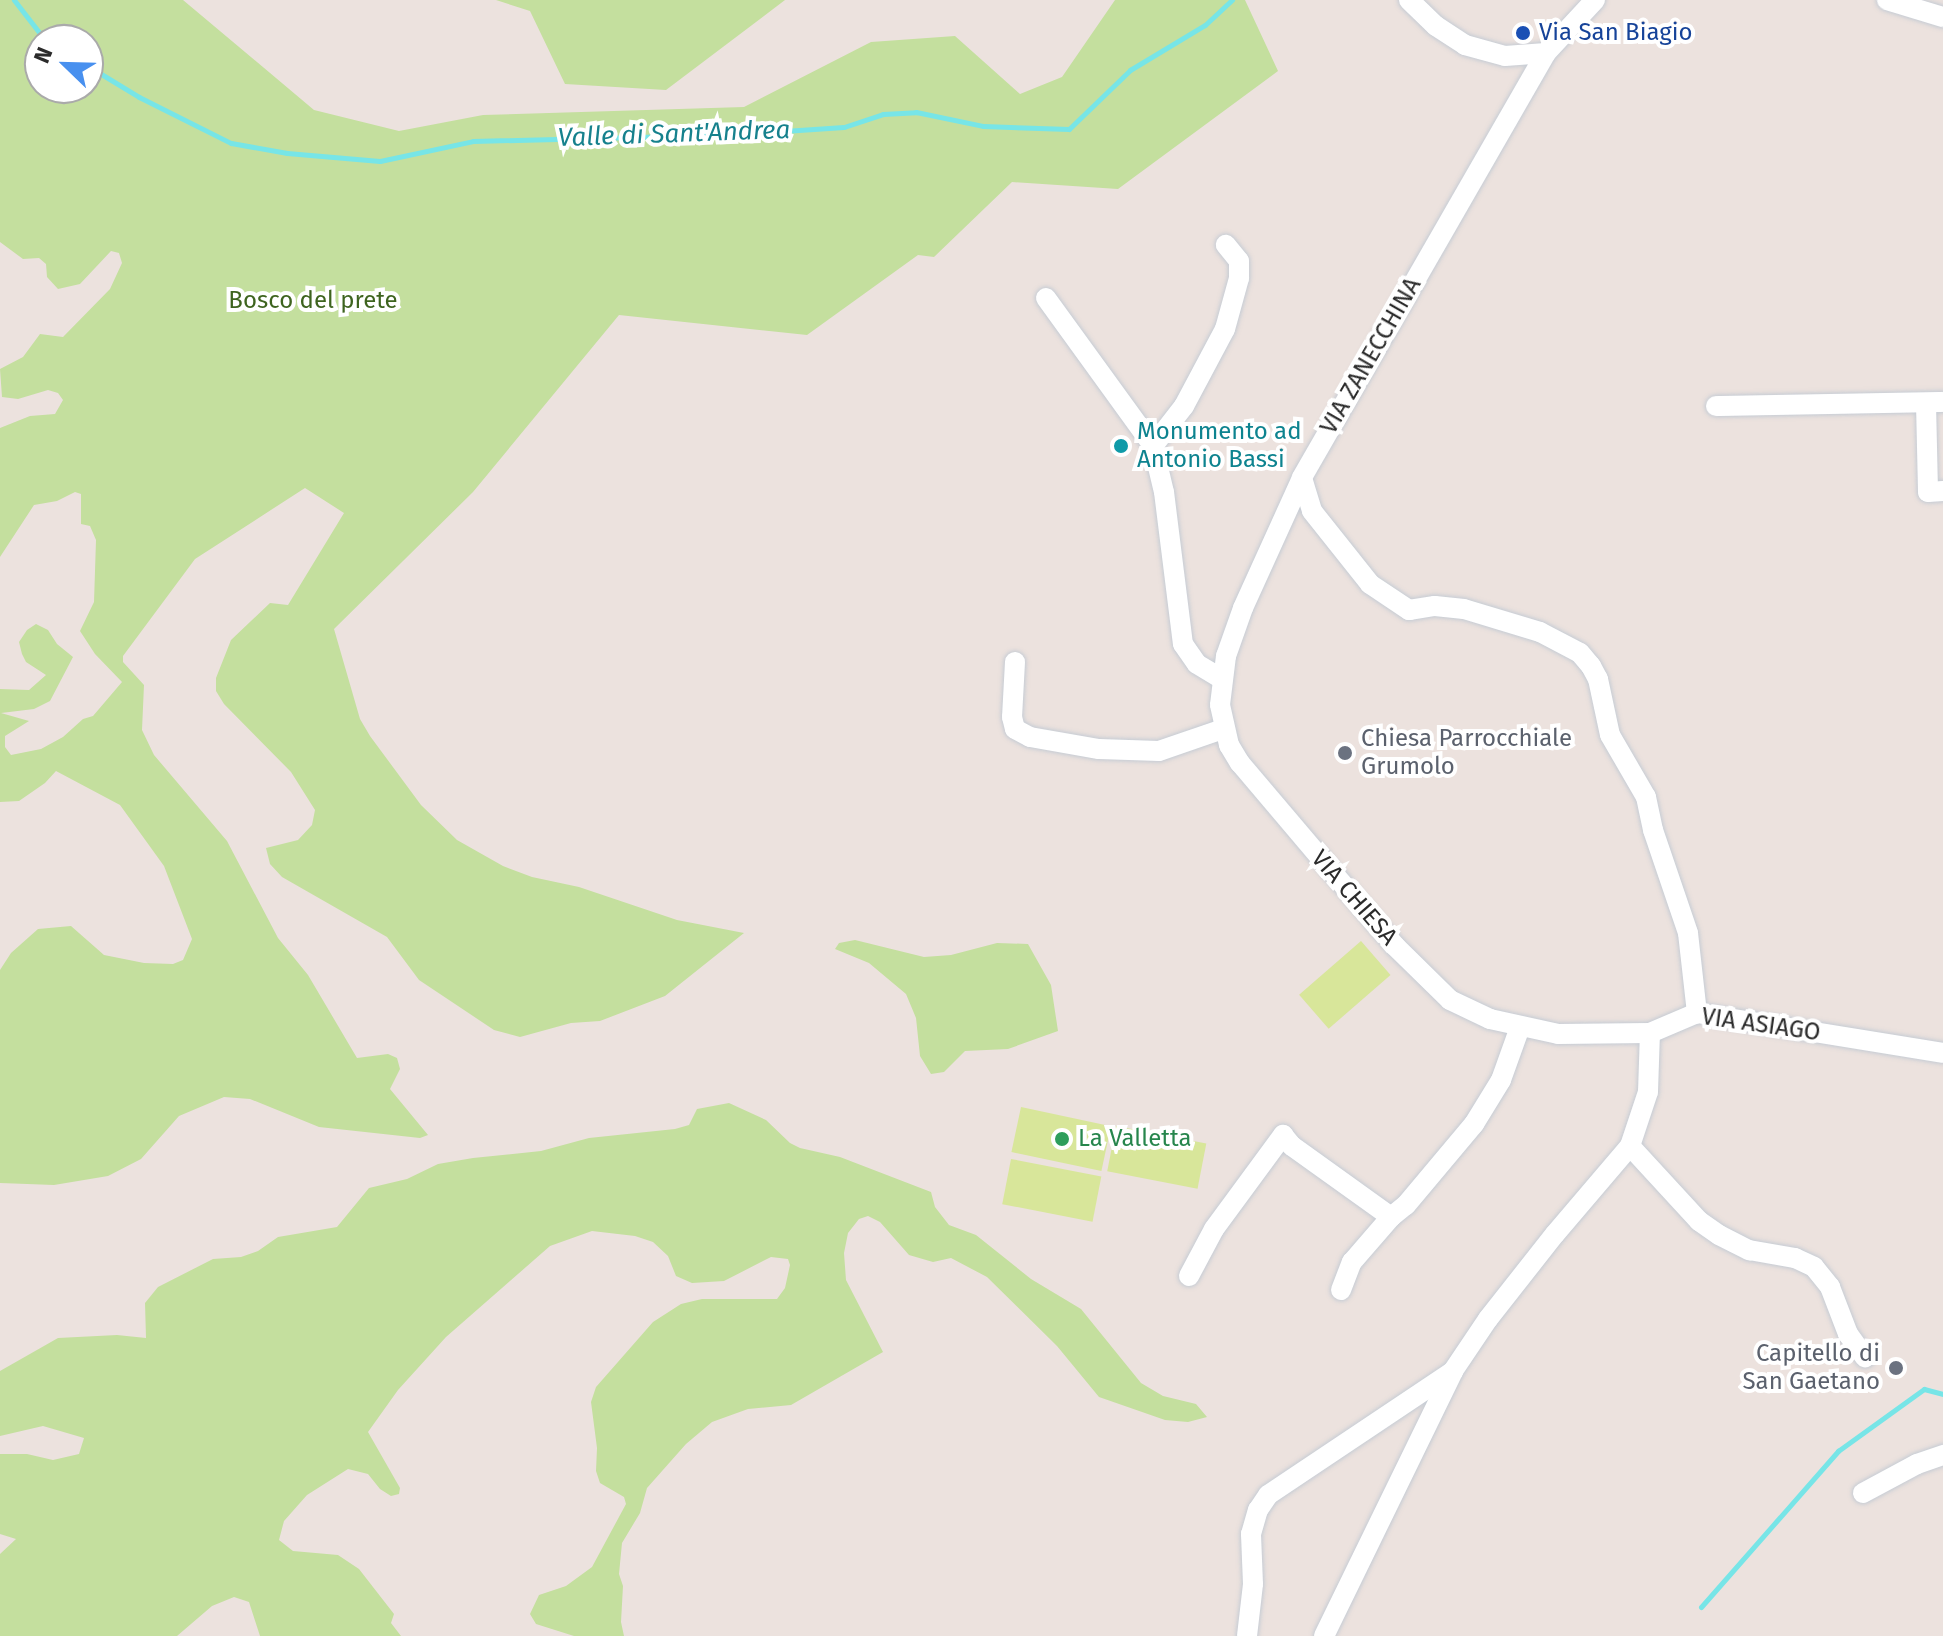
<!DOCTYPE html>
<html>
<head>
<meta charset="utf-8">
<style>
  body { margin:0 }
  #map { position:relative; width:1943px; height:1636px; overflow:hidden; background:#ece2de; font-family:"Fira Sans",sans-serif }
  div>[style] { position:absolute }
  .green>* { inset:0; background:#c4df9e }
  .pitch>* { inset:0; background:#d8e69a; transform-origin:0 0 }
  .stream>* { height:5px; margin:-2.5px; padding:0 2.5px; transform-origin:2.5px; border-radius:2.5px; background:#77e5e7 }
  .roads { filter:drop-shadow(0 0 2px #c6ccd4) drop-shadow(0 0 2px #c6ccd4) }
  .minor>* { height:20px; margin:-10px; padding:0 10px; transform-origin:10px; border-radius:10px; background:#fff }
  .dots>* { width:22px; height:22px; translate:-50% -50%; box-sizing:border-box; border:4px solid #fff; border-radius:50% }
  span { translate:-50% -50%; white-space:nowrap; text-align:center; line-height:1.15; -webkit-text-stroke:8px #fff; paint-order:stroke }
  .transit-label { font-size:24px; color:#164399 }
  .left { translate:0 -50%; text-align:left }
  .park-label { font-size:24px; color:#3e641f }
  .street-label { font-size:24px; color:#2b2b2b }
  .culture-label { font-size:24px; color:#0d838f }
  .worship-label { font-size:24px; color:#5b616d }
  .right { translate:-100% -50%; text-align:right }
  .leisure-label { font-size:24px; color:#27864d }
  .water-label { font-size:26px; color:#16818d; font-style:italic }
  .north { position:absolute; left:24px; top:24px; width:80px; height:80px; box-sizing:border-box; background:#fff; border:2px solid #aaa; border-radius:50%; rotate:293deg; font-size:22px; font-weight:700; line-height:32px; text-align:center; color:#2b2b2b }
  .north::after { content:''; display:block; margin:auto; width:28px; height:36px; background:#4890ef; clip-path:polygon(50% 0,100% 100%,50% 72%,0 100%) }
</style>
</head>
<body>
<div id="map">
  <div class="green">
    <i style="clip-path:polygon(evenodd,0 0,183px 0,314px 110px,399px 131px,483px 115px,744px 107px,871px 42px,955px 36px,1020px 94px,1062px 77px,1115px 0,1245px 0,1278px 71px,1118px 189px,1012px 182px,934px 257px,918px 255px,807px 335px,619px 315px,473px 492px,334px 629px,360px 719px,370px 736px,421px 805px,457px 840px,503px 866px,532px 877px,579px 887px,677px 920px,744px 933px,665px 996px,600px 1021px,571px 1023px,520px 1037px,494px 1030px,419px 980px,387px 937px,282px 877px,270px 864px,266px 848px,298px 840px,312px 825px,315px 810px,291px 772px,224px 704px,216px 691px,216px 678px,231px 640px,270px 603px,288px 605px,344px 513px,305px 488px,195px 559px,123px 656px,123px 662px,144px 685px,142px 730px,154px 755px,227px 841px,278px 938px,308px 975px,357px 1058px,388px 1054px,397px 1058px,400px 1069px,390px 1089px,428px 1135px,420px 1138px,319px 1127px,250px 1099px,224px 1097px,179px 1116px,141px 1159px,108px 1176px,54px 1185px,0 1183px,0 970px,11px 953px,38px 929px,71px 926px,104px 955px,144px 963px,173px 964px,183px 960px,192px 939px,164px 866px,120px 805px,56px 771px,45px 783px,19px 801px,0 802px,0 689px,29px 690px,46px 675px,26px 662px,22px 654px,19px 642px,27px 630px,36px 624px,48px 630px,57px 644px,73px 657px,50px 701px,34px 709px,1px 713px,29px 721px,5px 736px,5px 747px,11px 755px,41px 749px,63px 737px,83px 719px,93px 716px,122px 682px,95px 654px,80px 631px,94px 602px,96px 540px,90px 526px,81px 524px,81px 494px,75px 492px,57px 501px,34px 505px,0 557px,0 428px,30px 416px,55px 414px,63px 400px,58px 393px,48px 390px,18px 399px,2px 397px,0 369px,23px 357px,40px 334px,63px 337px,110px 289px,122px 263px,119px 253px,111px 251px,80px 284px,58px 289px,47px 277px,46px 264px,39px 258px,23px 259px,0 242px,0 0,40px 40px,88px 40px,88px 88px,40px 88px,40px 40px)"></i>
    <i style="clip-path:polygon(496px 0,785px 0,666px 90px,565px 84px,530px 11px)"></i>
    <i style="clip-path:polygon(855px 940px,924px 957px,951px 955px,997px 943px,1028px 944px,1051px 985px,1058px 1031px,1008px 1049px,965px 1051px,944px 1072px,931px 1074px,920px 1056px,916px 1018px,906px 994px,869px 963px,835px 949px,839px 943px)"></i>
    <i style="clip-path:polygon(729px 1103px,766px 1120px,790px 1143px,800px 1148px,840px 1157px,931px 1192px,935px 1207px,949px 1225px,976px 1235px,1031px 1279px,1081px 1309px,1141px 1383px,1163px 1396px,1196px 1404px,1207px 1417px,1188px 1422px,1165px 1420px,1099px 1397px,1057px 1346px,987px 1277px,951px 1258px,933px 1262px,909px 1255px,880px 1222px,868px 1216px,859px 1219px,848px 1233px,844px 1253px,846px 1280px,883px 1352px,791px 1405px,748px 1409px,712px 1422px,686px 1444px,647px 1488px,640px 1513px,622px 1543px,619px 1574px,623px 1586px,621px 1622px,624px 1636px,574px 1636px,536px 1624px,530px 1614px,539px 1595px,566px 1586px,592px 1567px,626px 1504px,624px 1497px,600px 1483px,596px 1471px,597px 1448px,591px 1402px,596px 1387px,653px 1322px,681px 1304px,702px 1299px,777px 1299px,785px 1288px,790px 1265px,788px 1259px,771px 1257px,724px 1281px,692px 1283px,676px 1276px,668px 1256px,653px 1242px,635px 1236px,592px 1231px,550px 1246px,446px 1337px,398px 1390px,368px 1432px,400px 1488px,399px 1494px,391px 1496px,380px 1489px,368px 1474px,348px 1469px,307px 1495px,284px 1521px,279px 1540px,293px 1551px,338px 1555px,359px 1569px,394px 1614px,391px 1623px,401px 1636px,260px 1636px,249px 1602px,234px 1597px,212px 1606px,177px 1636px,0 1636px,0 1554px,16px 1539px,0 1534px,0 1454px,27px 1454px,53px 1460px,79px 1454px,84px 1438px,43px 1426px,0 1436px,0 1371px,58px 1338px,117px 1335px,146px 1338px,145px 1303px,158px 1287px,213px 1259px,241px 1257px,258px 1251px,278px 1237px,337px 1227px,369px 1188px,407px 1179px,438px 1164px,473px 1158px,541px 1151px,589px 1138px,675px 1129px,689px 1125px,697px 1109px)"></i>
  </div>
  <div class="pitch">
    <i style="left:1361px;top:941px;width:45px;height:82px;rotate:49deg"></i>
    <i style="left:1021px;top:1107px;width:92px;height:46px;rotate:12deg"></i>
    <i style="left:1116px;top:1126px;width:92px;height:46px;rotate:11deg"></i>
    <i style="left:1011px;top:1159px;width:92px;height:46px;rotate:11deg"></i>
  </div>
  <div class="stream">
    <i style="left:14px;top:0;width:51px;rotate:52.2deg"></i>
    <i style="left:88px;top:66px;width:60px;rotate:31.3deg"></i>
    <i style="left:139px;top:97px;width:103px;rotate:26.6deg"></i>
    <i style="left:231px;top:143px;width:57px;rotate:10.1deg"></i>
    <i style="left:287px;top:153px;width:93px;rotate:4.9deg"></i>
    <i style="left:380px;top:161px;width:95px;rotate:-12.1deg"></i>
    <i style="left:473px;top:141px;width:252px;rotate:-1.4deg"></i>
    <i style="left:725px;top:135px;width:119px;rotate:-3.8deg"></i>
    <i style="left:844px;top:127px;width:41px;rotate:-18.4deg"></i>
    <i style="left:883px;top:114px;width:33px;rotate:-3deg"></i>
    <i style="left:916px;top:112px;width:68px;rotate:11.8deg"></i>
    <i style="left:983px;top:126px;width:86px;rotate:2deg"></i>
    <i style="left:1069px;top:129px;width:85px;rotate:-44deg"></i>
    <i style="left:1130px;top:70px;width:87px;rotate:-31deg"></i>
    <i style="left:1205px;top:25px;width:37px;rotate:-43deg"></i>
    <i style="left:1701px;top:1607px;width:208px;rotate:-48.7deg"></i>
    <i style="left:1838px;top:1451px;width:106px;rotate:-35.8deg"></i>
    <i style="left:1924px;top:1389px;width:20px;rotate:15deg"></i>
  </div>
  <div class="roads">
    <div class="minor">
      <i style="left:1409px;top:0;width:37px;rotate:44deg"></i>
      <i style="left:1436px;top:26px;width:35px;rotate:33deg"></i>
      <i style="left:1465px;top:45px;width:41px;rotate:15.4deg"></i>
      <i style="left:1505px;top:56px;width:41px;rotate:-4.2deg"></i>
      <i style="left:1595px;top:0;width:72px;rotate:132.8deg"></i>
      <i style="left:1546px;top:53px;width:490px;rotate:119.9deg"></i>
      <i style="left:1302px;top:478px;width:143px;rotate:114.4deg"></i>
      <i style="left:1243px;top:608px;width:51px;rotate:109.5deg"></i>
      <i style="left:1226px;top:656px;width:49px;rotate:97deg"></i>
      <i style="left:1220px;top:705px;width:41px;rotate:77.3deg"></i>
      <i style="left:1229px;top:745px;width:21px;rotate:59deg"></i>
      <i style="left:1240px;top:763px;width:240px;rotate:49.7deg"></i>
      <i style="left:1395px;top:946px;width:77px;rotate:44.5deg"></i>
      <i style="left:1450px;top:1000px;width:44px;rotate:25.4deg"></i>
      <i style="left:1490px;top:1019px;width:70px;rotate:12.4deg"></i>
      <i style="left:1558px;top:1034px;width:92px;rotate:-0.6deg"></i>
      <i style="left:1887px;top:0;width:59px;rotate:16.9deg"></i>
      <i style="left:1046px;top:298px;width:183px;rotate:54.1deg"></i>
      <i style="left:1153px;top:446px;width:47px;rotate:76.6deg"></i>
      <i style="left:1164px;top:492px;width:153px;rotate:82.9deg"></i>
      <i style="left:1183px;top:644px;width:24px;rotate:55deg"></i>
      <i style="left:1197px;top:664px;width:29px;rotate:31deg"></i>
      <i style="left:1926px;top:403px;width:89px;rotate:88.7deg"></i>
      <i style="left:1928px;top:492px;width:15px;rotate:-4deg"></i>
      <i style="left:1716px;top:406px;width:227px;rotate:-1deg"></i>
      <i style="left:1153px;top:446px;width:51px;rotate:-52.2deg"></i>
      <i style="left:1184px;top:406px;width:87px;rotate:-62deg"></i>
      <i style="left:1225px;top:329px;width:53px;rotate:-74.6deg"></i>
      <i style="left:1239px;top:278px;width:17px;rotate:-90deg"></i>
      <i style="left:1239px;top:261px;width:21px;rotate:-129deg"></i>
      <i style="left:1302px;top:478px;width:34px;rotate:73deg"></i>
      <i style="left:1312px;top:511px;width:93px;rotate:51.5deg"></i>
      <i style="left:1370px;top:584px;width:47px;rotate:33.7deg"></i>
      <i style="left:1409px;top:610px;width:26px;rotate:-9deg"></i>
      <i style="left:1435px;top:606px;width:29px;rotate:6deg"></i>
      <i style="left:1464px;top:609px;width:79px;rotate:16.8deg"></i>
      <i style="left:1540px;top:632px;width:45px;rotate:27.7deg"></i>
      <i style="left:1580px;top:653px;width:17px;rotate:50deg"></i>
      <i style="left:1591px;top:666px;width:15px;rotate:62deg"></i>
      <i style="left:1598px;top:679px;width:57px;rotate:77.9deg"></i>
      <i style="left:1610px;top:735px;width:72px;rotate:59.9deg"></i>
      <i style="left:1646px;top:797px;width:34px;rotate:78deg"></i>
      <i style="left:1653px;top:830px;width:109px;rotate:71.2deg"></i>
      <i style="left:1688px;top:933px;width:81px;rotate:83.6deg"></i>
      <i style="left:1015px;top:662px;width:55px;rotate:93.1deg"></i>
      <i style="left:1012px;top:717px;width:12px;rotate:76deg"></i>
      <i style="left:1015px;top:729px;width:17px;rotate:28deg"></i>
      <i style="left:1030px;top:737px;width:70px;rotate:9.9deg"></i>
      <i style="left:1099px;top:749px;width:60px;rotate:1.9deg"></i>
      <i style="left:1159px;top:751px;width:68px;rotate:-19deg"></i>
      <i style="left:1630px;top:1146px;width:102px;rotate:47.4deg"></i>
      <i style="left:1699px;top:1221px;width:24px;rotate:35deg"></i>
      <i style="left:1719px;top:1235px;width:34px;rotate:27deg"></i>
      <i style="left:1749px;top:1250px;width:47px;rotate:9.9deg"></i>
      <i style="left:1795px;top:1258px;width:21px;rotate:25deg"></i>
      <i style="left:1814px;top:1267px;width:26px;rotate:51deg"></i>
      <i style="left:1830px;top:1287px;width:50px;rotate:69deg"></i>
      <i style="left:1848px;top:1334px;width:29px;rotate:54deg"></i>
      <i style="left:1189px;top:1276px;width:53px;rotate:-62deg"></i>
      <i style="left:1214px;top:1229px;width:117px;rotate:-53.7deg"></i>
      <i style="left:1283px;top:1135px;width:14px;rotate:51deg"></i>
      <i style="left:1292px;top:1146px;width:122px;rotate:35.6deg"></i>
      <i style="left:1341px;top:1290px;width:30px;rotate:-69deg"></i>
      <i style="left:1352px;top:1262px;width:60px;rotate:-49.1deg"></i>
      <i style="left:1391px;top:1217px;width:19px;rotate:-39deg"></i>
      <i style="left:1406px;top:1205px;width:106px;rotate:-50deg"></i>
      <i style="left:1474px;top:1124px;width:52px;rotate:-58.5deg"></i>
      <i style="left:1501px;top:1080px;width:56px;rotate:-70.3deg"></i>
      <i style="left:1863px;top:1493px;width:61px;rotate:-28.2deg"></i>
      <i style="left:1917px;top:1464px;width:28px;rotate:-19deg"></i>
      <i style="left:1247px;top:1636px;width:52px;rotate:-83.4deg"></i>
      <i style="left:1253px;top:1584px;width:50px;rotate:-92.3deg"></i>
      <i style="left:1251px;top:1534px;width:25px;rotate:-74deg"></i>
      <i style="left:1258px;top:1510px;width:18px;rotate:-56deg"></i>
      <i style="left:1268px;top:1495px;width:223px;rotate:-33.8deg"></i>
      <i style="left:1324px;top:1636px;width:295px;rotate:-64deg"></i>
      <i style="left:1453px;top:1371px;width:63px;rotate:-56.1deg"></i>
      <i style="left:1488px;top:1319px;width:108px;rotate:-51.8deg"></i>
      <i style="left:1555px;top:1234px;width:116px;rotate:-49.6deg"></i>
      <i style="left:1630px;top:1146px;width:57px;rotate:-71.6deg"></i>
      <i style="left:1648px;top:1092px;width:59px;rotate:-88.1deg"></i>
      <i style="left:1650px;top:1033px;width:51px;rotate:-23.1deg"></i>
      <i style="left:1697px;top:1013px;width:249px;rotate:9.2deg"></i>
    </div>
  </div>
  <div class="dots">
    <i style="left:1523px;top:33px;background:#1a4fb4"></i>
    <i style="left:1121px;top:446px;background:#0f9aa8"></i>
    <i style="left:1345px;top:753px;background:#6b7280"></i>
    <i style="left:1062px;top:1139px;background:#2e9e5b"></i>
    <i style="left:1896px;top:1368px;background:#6b7280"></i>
  </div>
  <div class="transit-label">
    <span class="left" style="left:1539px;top:33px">Via San Biagio</span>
  </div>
  <div class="park-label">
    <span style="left:313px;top:301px">Bosco del prete</span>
  </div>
  <div class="street-label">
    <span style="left:1371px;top:356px;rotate:-60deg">VIA ZANECCHINA</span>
    <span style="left:1354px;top:898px;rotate:49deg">VIA CHIESA</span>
    <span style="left:1761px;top:1025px;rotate:8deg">VIA ASIAGO</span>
  </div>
  <div class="culture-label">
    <span class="left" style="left:1137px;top:446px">Monumento ad<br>Antonio Bassi</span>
  </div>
  <div class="worship-label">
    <span class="left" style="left:1361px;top:753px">Chiesa Parrocchiale<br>Grumolo</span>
    <span class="right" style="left:1880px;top:1368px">Capitello di<br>San Gaetano</span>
  </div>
  <div class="leisure-label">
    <span class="left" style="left:1078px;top:1139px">La Valletta</span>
  </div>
  <div class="water-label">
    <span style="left:674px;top:134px;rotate:-2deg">Valle di Sant'Andrea</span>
  </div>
  <div class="north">N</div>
</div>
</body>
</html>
